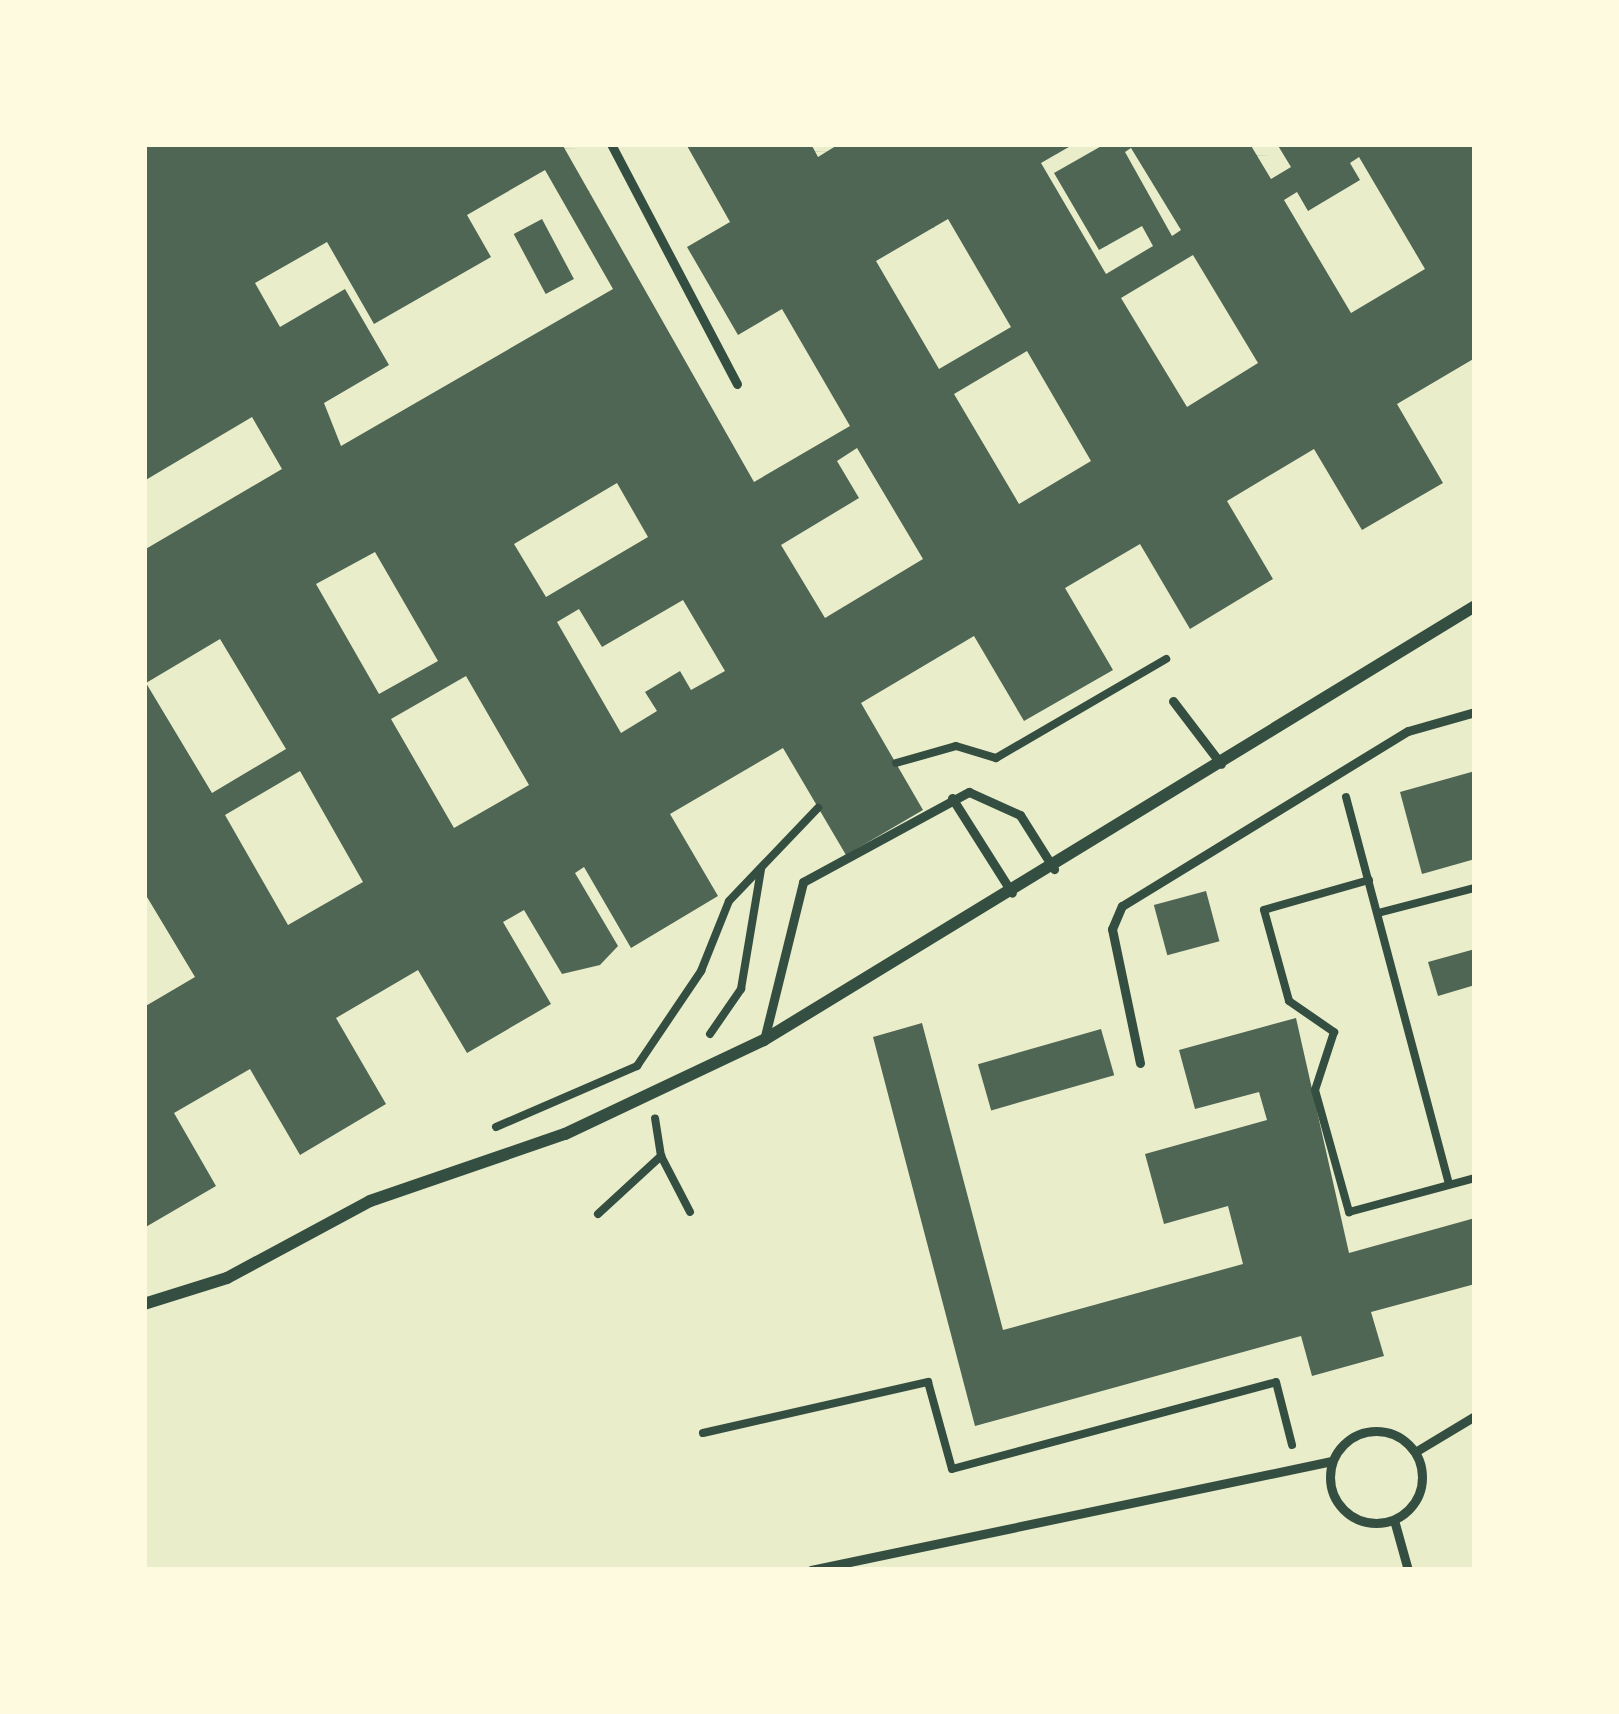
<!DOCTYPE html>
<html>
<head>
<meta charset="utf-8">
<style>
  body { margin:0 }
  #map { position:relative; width:1619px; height:1714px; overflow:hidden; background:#e9edc9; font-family:Signika,sans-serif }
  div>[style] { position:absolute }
  .building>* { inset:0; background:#4f6655; transform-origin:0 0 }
  .path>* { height:8px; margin:-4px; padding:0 4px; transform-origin:4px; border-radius:4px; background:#344e41 }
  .service>* { height:9px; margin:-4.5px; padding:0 4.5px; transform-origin:4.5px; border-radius:4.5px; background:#344e41 }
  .service>.ring { margin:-4.5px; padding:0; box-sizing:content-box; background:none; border:9px solid #344e41; border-radius:50% }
  .minor>* { height:12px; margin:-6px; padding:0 6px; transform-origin:6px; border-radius:6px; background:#344e41 }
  span { translate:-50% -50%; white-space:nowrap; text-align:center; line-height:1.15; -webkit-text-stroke:12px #fefae0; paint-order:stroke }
  .frame { position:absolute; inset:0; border:147px solid #fefae0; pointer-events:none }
</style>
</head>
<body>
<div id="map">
  <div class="building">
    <i style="clip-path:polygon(evenodd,144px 144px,562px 144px,754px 482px,850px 426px,782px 309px,738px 335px,687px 247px,730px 222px,686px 144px,811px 144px,818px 157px,839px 144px,1074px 144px,1041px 163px,1106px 274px,1153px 246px,1142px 226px,1099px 250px,1054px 173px,1105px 144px,1250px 144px,1271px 179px,1291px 167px,1277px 144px,1475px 144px,1475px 358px,1397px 404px,1443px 483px,1362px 530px,1314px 449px,1227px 501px,1273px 579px,1190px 629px,1140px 544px,1065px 588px,1113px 670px,1024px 721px,974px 636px,861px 703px,923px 810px,846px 855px,783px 748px,670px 814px,718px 896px,631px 948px,584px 867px,575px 873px,618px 946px,600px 965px,562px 974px,524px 910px,503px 922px,551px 1004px,467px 1053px,418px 970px,336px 1018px,386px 1104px,300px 1155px,250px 1069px,174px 1113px,216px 1186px,144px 1228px,144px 1007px,195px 977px,144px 892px,144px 550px,282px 469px,252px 417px,144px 481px,144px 144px,1131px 148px,1181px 230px,1172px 236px,1125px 152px,1131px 148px,144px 144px,1359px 157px,1425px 269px,1351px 313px,1284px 200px,1297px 192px,1308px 211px,1360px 180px,1350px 163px,1359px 157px,144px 144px,545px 170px,613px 289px,341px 446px,324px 403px,389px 365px,345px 289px,280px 327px,255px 283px,327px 242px,374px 324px,491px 257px,467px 215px,545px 170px,144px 144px,948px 219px,1011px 327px,939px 369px,876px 261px,948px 219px,144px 144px,1193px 255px,1258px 363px,1187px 407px,1121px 298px,1193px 255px,144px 144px,1027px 351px,1091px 461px,1019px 504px,954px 394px,1027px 351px,144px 144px,857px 448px,923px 559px,825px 618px,781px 545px,859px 498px,837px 461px,857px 448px,144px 144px,617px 483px,648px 537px,546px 597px,514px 544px,617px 483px,144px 144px,375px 552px,438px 661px,379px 694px,316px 584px,375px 552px,144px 144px,683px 600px,725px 671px,691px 690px,680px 671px,645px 692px,657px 711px,621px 733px,557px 622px,579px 609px,602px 647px,683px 600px,144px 144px,220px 639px,286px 749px,212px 793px,146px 683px,220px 639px,144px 144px,466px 676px,529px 785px,454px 828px,391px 719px,466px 676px,144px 144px,300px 771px,363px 882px,288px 925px,225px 815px,300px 771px)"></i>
    <i style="left:542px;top:219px;width:68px;height:32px;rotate:62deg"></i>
    <i style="clip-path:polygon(1475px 771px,1475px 859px,1422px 874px,1400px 792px)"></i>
    <i style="left:1206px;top:891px;width:52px;height:54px;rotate:75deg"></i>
    <i style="clip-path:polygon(1475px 949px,1475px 985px,1438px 996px,1428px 962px)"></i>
    <i style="clip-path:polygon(1296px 1018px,1349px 1253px,1475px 1218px,1475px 1284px,1371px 1312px,1384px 1356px,1312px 1376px,1301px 1336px,975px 1426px,873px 1037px,922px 1023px,1003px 1330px,1243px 1264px,1228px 1206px,1164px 1224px,1145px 1154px,1267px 1120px,1259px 1092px,1195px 1109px,1179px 1050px)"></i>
    <i style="left:1101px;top:1029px;width:48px;height:128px;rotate:74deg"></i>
  </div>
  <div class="path">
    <i style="left:896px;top:763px;width:62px;rotate:-15.8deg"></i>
    <i style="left:956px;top:746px;width:42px;rotate:16.7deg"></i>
    <i style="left:996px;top:758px;width:197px;rotate:-30.2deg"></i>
    <i style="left:1346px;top:797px;width:400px;rotate:75.1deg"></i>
    <i style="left:1369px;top:880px;width:109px;rotate:164.1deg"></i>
    <i style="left:1264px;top:910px;width:94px;rotate:74.6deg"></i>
    <i style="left:1289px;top:1001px;width:55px;rotate:34.6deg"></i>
    <i style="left:1334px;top:1032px;width:61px;rotate:108.1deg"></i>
    <i style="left:1315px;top:1090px;width:127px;rotate:74.4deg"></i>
    <i style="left:1349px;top:1212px;width:131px;rotate:-15.1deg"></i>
    <i style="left:1378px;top:913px;width:100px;rotate:-14.5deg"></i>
    <i style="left:710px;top:1034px;width:55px;rotate:-55.4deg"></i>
    <i style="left:741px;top:989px;width:122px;rotate:-80.5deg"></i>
    <i style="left:496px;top:1127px;width:154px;rotate:-23.4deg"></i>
    <i style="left:637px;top:1066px;width:115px;rotate:-56deg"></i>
    <i style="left:701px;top:971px;width:75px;rotate:-68.2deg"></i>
    <i style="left:729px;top:901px;width:129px;rotate:-46.3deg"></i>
    <i style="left:661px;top:1156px;width:63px;rotate:62.6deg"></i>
    <i style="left:598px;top:1214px;width:86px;rotate:-42.6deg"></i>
    <i style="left:661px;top:1156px;width:38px;rotate:-99deg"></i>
    <i style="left:703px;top:1433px;width:231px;rotate:-12.8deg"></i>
    <i style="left:928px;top:1382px;width:90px;rotate:74.6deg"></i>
    <i style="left:952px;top:1469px;width:335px;rotate:-15deg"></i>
    <i style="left:1276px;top:1382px;width:65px;rotate:75.7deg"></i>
  </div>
  <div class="service">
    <i style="left:611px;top:144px;width:271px;rotate:62.3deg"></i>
    <i style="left:1173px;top:701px;width:79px;rotate:52.7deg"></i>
    <i style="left:952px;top:798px;width:112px;rotate:57.7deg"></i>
    <i style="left:764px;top:1040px;width:163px;rotate:-76.1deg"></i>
    <i style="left:803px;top:882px;width:189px;rotate:-28.5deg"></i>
    <i style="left:969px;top:792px;width:56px;rotate:24.3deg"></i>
    <i style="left:1020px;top:815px;width:64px;rotate:57.8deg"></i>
    <i style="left:1140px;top:1063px;width:137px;rotate:-101.8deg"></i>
    <i style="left:1112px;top:929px;width:25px;rotate:-67deg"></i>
    <i style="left:1122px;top:906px;width:335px;rotate:-31.5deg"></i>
    <i style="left:1408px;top:731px;width:70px;rotate:-15.8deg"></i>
    <i class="ring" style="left:1330px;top:1431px;width:83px;height:83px"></i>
    <i style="left:1415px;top:1452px;width:70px;rotate:-31deg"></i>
    <i style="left:1394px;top:1520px;width:52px;rotate:74.4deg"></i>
    <i style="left:811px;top:1570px;width:532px;rotate:-11.82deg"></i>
  </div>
  <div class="minor">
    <i style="left:144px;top:1304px;width:87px;rotate:-17.4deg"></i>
    <i style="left:227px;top:1278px;width:162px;rotate:-28.3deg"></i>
    <i style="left:370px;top:1201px;width:206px;rotate:-19deg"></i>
    <i style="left:565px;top:1134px;width:220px;rotate:-25.3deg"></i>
    <i style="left:764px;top:1040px;width:833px;rotate:-31.4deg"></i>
  </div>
  <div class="frame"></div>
</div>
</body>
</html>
